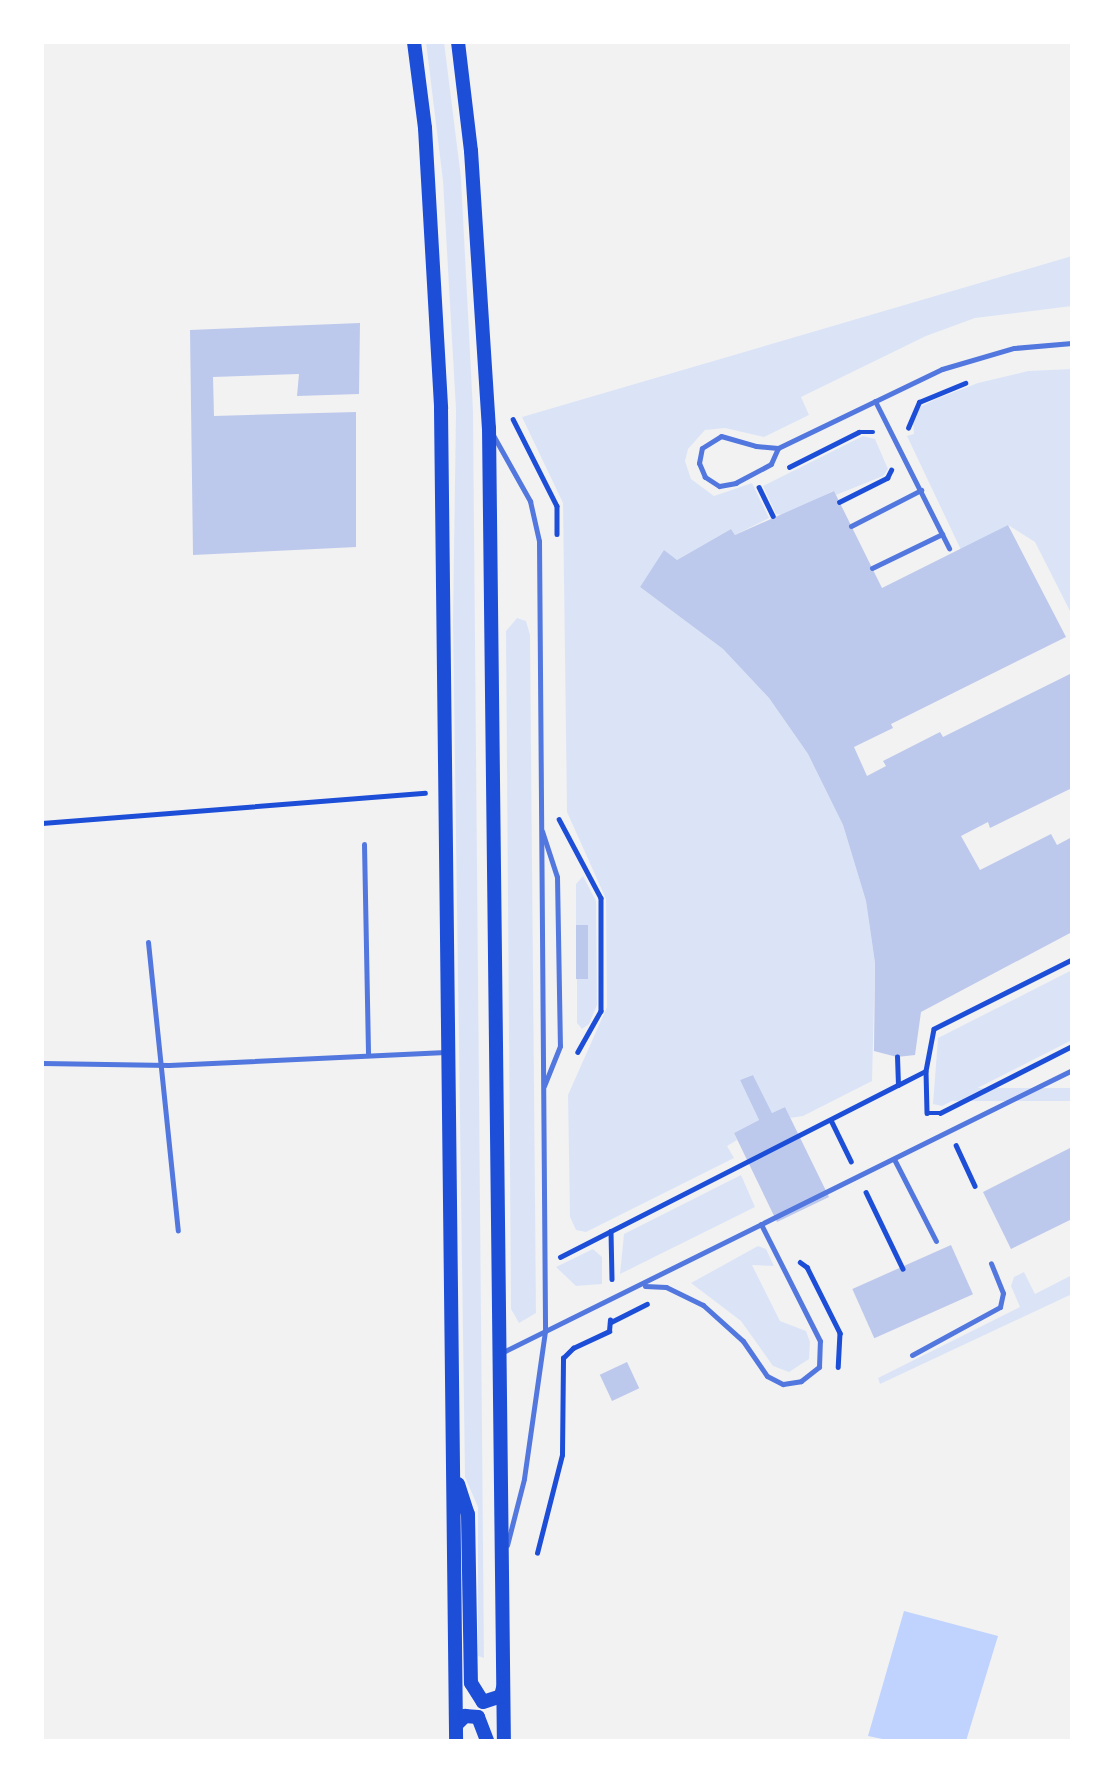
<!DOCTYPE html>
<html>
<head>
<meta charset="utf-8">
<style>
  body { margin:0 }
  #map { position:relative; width:1114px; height:1783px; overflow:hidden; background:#f2f2f2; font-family:"Source Sans 3",sans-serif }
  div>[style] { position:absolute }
  .green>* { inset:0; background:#dbe4f7; transform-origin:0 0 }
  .water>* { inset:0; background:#bfd3fe }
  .building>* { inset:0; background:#bdc9ec; transform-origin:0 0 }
  .path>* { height:4.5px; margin:-2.25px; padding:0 2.25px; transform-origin:2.25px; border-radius:2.25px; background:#1d4ed8 }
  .service>* { height:5px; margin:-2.5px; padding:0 2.5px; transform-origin:2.5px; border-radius:2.5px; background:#5277de }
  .secondary>* { height:14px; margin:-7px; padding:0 7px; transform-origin:7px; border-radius:7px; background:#1d4ed8 }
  span { translate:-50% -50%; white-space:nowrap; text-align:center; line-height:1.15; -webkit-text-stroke:5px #fff; paint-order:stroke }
  .frame { position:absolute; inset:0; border:44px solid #fff; pointer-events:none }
</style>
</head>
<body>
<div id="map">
  <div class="green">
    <i style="clip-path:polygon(426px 42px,444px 42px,461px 178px,473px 411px,484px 1658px,478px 1656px,478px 1507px,465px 1477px,453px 621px,456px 410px,443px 181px)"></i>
    <i style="clip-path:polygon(1072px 256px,1072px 306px,975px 318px,926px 336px,801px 397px,809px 415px,764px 437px,725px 428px,705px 430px,688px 449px,685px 461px,691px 479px,714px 496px,752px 483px,769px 518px,735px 535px,731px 529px,677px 560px,664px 551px,640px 587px,723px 649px,769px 698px,808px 754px,843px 825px,866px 901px,875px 963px,872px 1081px,803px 1116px,790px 1118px,785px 1107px,772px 1113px,753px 1075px,740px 1080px,759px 1120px,734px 1133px,737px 1140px,727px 1146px,734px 1158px,586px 1232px,576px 1230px,570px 1217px,568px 1095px,607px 1007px,606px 899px,567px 812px,563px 503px,522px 417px)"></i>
    <i style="clip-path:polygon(1072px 369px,1072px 615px,1035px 542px,1008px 525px,961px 550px,907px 436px,914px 434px,913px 421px,920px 407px,936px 399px,978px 383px,1028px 371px)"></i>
    <i style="clip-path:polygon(863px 436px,875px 439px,888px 469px,883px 476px,836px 495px,833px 491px,784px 515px,776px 514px,763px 486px)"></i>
    <i style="clip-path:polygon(517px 618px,526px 621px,530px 635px,536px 1313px,519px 1323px,511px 1309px,506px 631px)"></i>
    <i style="clip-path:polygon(583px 876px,596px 901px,597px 1005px,589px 1024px,582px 1029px,577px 1023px,577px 979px,588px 979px,588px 926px,576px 926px,576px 884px)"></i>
    <i style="clip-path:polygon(1072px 970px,1072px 1040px,942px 1106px,933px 1104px,938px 1038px)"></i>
    <i style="left:1072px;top:1088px;width:13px;height:125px;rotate:90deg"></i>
    <i style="clip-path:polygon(741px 1175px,755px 1207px,620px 1274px,624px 1234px)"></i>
    <i style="clip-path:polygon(758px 1246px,766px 1249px,774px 1266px,752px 1265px,780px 1321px,806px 1331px,810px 1342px,809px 1359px,789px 1372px,773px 1366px,741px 1321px,691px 1283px)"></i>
    <i style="clip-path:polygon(593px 1249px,602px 1257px,602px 1284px,576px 1286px,556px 1267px)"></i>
    <i style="clip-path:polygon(1024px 1272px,1035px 1294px,1072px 1275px,1072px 1294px,880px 1384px,878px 1378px,1020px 1307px,1011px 1286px,1014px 1277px)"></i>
  </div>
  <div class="water">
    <i style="clip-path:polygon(904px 1611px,998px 1636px,966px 1741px,892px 1741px,868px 1736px)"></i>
  </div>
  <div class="building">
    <i style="clip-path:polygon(360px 323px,359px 394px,297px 396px,299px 374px,213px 377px,214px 416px,356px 412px,356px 547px,193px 555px,190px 330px)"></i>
    <i style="clip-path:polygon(834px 491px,882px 588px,1008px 525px,1066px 637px,891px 724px,893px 728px,854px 747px,867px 776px,886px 766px,883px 761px,940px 732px,943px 737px,1072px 673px,1072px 788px,990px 828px,988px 822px,961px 836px,980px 870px,1051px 834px,1057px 845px,1072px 837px,1072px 932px,921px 1012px,915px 1055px,897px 1057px,874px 1051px,875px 963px,866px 901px,843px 825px,808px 754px,769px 698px,723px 649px,640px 587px,664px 550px,677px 560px,731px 529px,735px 535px)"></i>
    <i style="left:588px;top:925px;width:54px;height:12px;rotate:90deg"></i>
    <i style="clip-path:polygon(753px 1075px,772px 1113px,785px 1107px,829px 1197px,777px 1222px,734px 1133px,759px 1120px,740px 1080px)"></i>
    <i style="clip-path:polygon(1072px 1147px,1072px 1219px,1011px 1249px,983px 1192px)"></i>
    <i style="left:951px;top:1245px;width:54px;height:108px;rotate:66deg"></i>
    <i style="left:627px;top:1362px;width:29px;height:30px;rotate:65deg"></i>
  </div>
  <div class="path">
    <i style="left:513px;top:419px;width:97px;rotate:63.2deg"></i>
    <i style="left:557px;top:506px;width:28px;rotate:90deg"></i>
    <i style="left:908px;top:428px;width:28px;rotate:-67deg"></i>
    <i style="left:919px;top:402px;width:50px;rotate:-22.4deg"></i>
    <i style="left:789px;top:467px;width:78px;rotate:-26.6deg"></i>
    <i style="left:859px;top:432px;width:14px"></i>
    <i style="left:759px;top:487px;width:32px;rotate:64deg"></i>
    <i style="left:839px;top:502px;width:54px;rotate:-26.6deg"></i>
    <i style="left:887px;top:478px;width:9px;rotate:-63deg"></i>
    <i style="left:559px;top:819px;width:89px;rotate:62deg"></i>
    <i style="left:601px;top:898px;width:113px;rotate:90deg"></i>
    <i style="left:601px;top:1011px;width:47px;rotate:119.3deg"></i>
    <i style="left:42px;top:823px;width:384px;rotate:-4.5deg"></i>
    <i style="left:1072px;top:960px;width:154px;rotate:153.4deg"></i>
    <i style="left:934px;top:1029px;width:43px;rotate:100.8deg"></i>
    <i style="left:926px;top:1071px;width:42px;rotate:88.6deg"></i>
    <i style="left:927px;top:1113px;width:13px"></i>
    <i style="left:940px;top:1113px;width:148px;rotate:-26.9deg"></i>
    <i style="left:898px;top:1085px;width:30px;rotate:-27deg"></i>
    <i style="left:831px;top:1120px;width:46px;rotate:64deg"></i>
    <i style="left:956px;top:1145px;width:45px;rotate:65.1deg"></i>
    <i style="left:866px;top:1192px;width:85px;rotate:64.3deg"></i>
    <i style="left:611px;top:1231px;width:48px;rotate:88.8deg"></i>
    <i style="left:560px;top:1257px;width:379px;rotate:-27deg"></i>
    <i style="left:898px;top:1085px;width:28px;rotate:-92deg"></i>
    <i style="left:800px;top:1262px;width:9px;rotate:36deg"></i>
    <i style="left:807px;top:1267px;width:74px;rotate:63.4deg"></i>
    <i style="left:840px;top:1333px;width:34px;rotate:93deg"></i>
    <i style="left:611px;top:1322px;width:40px;rotate:-26.6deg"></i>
    <i style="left:537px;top:1553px;width:101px;rotate:-75.7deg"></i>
    <i style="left:562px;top:1455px;width:97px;rotate:-89.4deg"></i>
    <i style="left:563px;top:1358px;width:14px;rotate:-45deg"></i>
    <i style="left:573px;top:1348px;width:40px;rotate:-25deg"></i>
    <i style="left:609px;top:1331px;width:11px;rotate:-85deg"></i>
  </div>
  <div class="service">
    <i style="left:875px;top:401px;width:165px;rotate:63.3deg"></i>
    <i style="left:493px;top:435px;width:76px;rotate:60.7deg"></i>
    <i style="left:530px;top:501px;width:41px;rotate:77.3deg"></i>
    <i style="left:539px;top:541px;width:790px;rotate:89.56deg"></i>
    <i style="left:545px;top:1331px;width:149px;rotate:98.1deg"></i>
    <i style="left:524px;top:1479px;width:68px;rotate:104.4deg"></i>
    <i style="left:721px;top:436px;width:36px;rotate:16deg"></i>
    <i style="left:756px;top:446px;width:22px;rotate:5deg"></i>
    <i style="left:778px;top:448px;width:17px;rotate:114deg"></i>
    <i style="left:771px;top:464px;width:40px;rotate:152deg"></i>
    <i style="left:736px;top:483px;width:17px;rotate:170deg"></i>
    <i style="left:719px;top:486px;width:17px;rotate:-147deg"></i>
    <i style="left:705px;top:477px;width:15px;rotate:-113deg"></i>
    <i style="left:699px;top:463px;width:15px;rotate:-79deg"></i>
    <i style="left:702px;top:448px;width:22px;rotate:-32deg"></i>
    <i style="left:778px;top:448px;width:182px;rotate:-25.7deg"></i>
    <i style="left:942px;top:369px;width:75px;rotate:-16.3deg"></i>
    <i style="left:1014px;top:348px;width:58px;rotate:-4.9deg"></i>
    <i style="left:851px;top:526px;width:79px;rotate:-27.2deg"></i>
    <i style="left:872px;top:568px;width:78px;rotate:-25.9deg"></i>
    <i style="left:542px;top:831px;width:48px;rotate:71.9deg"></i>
    <i style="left:557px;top:877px;width:169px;rotate:89deg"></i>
    <i style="left:560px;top:1046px;width:43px;rotate:111.8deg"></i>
    <i style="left:364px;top:844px;width:209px;rotate:88.9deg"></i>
    <i style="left:148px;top:942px;width:290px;rotate:84.1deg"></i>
    <i style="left:42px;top:1063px;width:127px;rotate:0.9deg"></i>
    <i style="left:169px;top:1065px;width:277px;rotate:-2.7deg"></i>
    <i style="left:894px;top:1159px;width:92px;rotate:62.9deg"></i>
    <i style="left:645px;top:1286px;width:21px;rotate:3deg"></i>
    <i style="left:666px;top:1287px;width:41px;rotate:25.9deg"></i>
    <i style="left:703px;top:1305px;width:54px;rotate:42deg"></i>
    <i style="left:743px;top:1341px;width:42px;rotate:55.6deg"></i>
    <i style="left:767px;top:1376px;width:18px;rotate:27deg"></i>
    <i style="left:783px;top:1384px;width:18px;rotate:-9deg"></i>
    <i style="left:801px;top:1381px;width:23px;rotate:-38deg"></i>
    <i style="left:819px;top:1367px;width:26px;rotate:-88deg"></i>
    <i style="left:820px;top:1341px;width:131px;rotate:-116.8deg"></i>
    <i style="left:501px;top:1353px;width:637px;rotate:-26.36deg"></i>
    <i style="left:912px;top:1355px;width:100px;rotate:-28.6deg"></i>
    <i style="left:1000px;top:1307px;width:14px;rotate:-78deg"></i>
    <i style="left:1003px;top:1293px;width:32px;rotate:-112deg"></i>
  </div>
  <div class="secondary">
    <i style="left:414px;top:42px;width:87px;rotate:82.7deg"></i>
    <i style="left:425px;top:128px;width:281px;rotate:86.7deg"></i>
    <i style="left:441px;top:409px;width:1332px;rotate:89.35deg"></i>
    <i style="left:458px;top:42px;width:110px;rotate:83.2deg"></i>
    <i style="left:471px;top:151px;width:278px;rotate:86.3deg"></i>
    <i style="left:489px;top:428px;width:1313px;rotate:89.35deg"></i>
    <i style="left:458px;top:1484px;width:32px;rotate:72deg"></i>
    <i style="left:468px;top:1514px;width:169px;rotate:89deg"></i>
    <i style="left:471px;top:1683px;width:22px;rotate:58deg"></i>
    <i style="left:483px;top:1702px;width:19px;rotate:-18deg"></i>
    <i style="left:501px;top:1696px;width:8px;rotate:-76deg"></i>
    <i style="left:456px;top:1725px;width:13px;rotate:-45deg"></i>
    <i style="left:465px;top:1716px;width:13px;rotate:4deg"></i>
    <i style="left:478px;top:1717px;width:26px;rotate:69deg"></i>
  </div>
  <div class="frame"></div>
</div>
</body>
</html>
